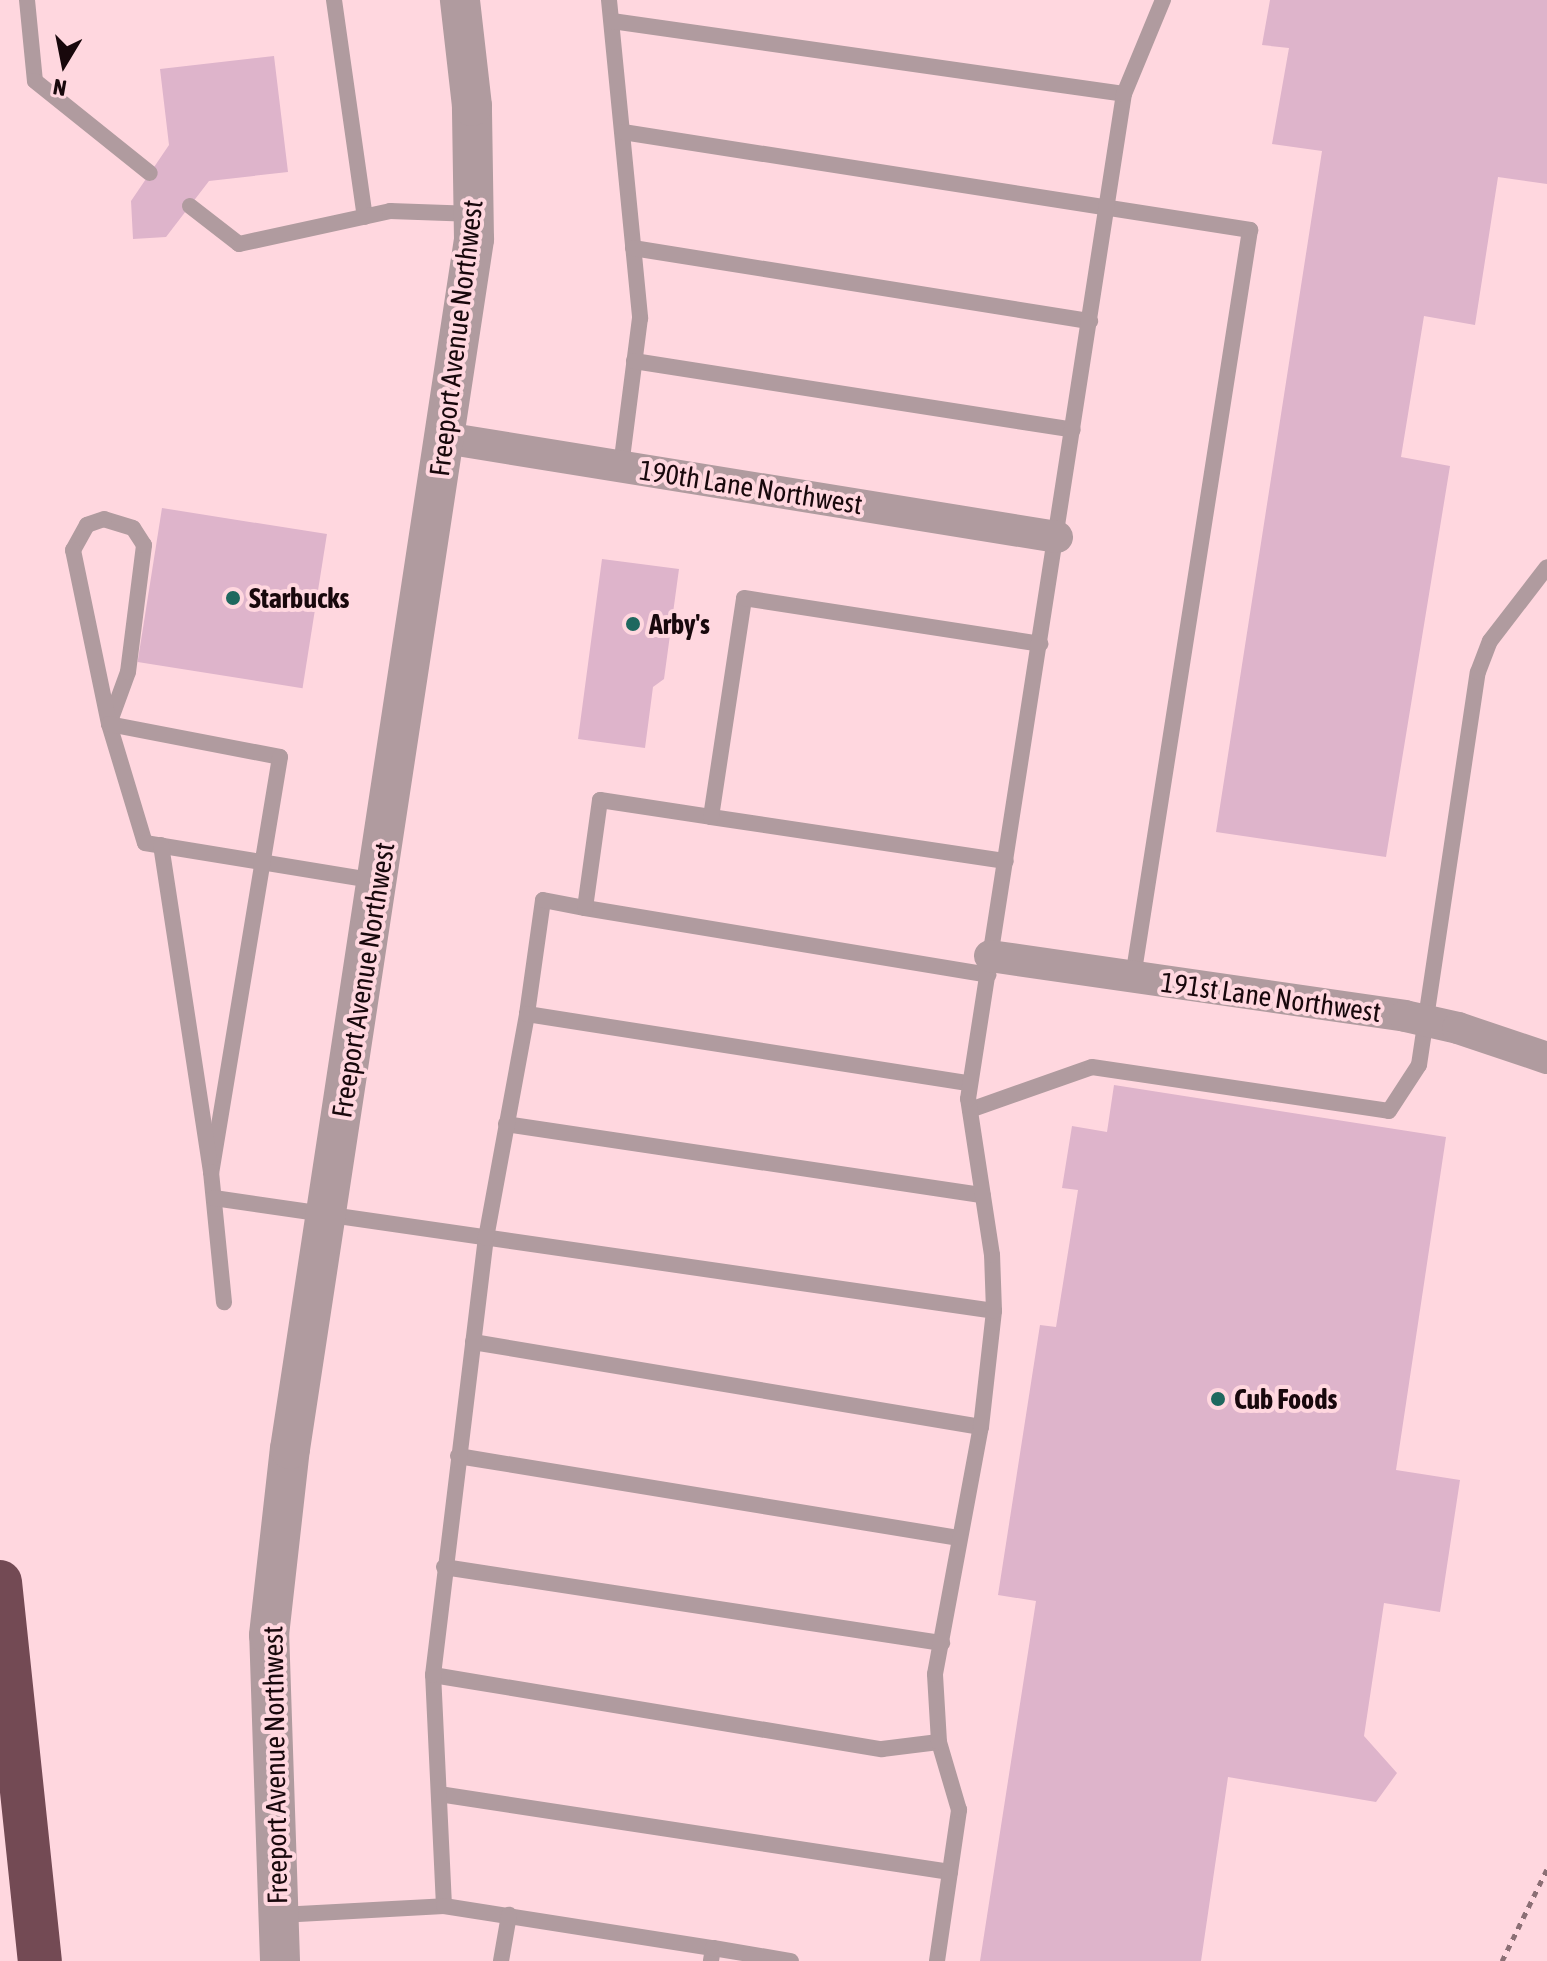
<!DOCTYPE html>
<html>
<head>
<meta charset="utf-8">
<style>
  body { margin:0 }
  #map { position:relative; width:1547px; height:1961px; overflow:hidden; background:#ffd7df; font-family:"Asap Condensed",sans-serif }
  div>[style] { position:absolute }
  .building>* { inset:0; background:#deb4cb; transform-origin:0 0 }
  .path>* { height:5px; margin-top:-2.5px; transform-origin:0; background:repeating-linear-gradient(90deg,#8b6f75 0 6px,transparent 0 12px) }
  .service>* { height:16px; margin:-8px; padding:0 8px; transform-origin:8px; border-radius:8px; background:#b09b9f }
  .minor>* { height:32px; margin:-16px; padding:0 16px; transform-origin:16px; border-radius:16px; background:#b09b9f }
  .tertiary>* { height:40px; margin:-20px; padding:0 20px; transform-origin:20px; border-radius:20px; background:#b09b9f }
  .motorway>* { height:44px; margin:-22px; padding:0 22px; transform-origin:22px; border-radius:22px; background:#734a54 }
  .dots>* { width:22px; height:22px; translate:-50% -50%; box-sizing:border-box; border:4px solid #ffd7df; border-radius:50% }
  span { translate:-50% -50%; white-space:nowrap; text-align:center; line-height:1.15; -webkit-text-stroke:8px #ffd7df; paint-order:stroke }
  .street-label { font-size:28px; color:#18080c }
  .poi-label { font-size:28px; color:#18080c; font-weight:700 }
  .left { translate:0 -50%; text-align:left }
  .north { position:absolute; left:24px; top:24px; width:80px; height:80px; -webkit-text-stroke:6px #ffd7df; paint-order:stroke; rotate:190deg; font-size:22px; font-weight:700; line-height:32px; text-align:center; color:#18080c }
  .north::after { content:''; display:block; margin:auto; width:28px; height:36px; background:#18080c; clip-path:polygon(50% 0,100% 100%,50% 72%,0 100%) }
</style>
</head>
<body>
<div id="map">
  <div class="building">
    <i style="clip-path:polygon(1270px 0,1547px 0,1547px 184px,1498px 177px,1475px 325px,1424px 316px,1401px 457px,1450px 466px,1386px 857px,1216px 832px,1322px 151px,1272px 144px,1289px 48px,1262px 45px)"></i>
    <i style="clip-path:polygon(274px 56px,288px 172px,209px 181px,166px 237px,133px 239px,131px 201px,169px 145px,160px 69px)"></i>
    <i style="left:162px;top:508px;width:167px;height:156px;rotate:9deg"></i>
    <i style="clip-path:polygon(602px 559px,679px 569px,664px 679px,653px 687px,645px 748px,578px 739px)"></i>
    <i style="clip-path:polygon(1114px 1085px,1446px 1137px,1396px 1470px,1460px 1480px,1440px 1612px,1384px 1603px,1364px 1736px,1397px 1773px,1376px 1802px,1228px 1777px,1201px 1961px,980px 1961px,1036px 1601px,998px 1595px,1040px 1325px,1056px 1327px,1078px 1190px,1062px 1188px,1072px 1126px,1107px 1132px)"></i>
  </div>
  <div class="path">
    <i style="left:1502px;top:1961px;width:102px;rotate:-63.9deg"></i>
  </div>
  <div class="service">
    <i style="left:27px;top:0;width:81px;rotate:84.4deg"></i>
    <i style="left:35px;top:81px;width:147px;rotate:38.7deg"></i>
    <i style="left:334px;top:0;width:219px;rotate:81.9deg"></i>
    <i style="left:609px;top:0;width:320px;rotate:84.4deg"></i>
    <i style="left:640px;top:318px;width:149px;rotate:97.3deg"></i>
    <i style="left:612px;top:21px;width:517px;rotate:8.11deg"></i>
    <i style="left:623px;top:132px;width:635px;rotate:8.88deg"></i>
    <i style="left:1250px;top:230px;width:756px;rotate:98.9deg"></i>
    <i style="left:190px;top:206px;width:62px;rotate:37.8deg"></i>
    <i style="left:239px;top:244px;width:155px;rotate:-12.3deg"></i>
    <i style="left:390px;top:211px;width:85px;rotate:2deg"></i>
    <i style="left:633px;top:248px;width:463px;rotate:9.1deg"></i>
    <i style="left:634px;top:361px;width:444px;rotate:8.9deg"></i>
    <i style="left:109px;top:724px;width:55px;rotate:-69.9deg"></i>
    <i style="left:128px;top:672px;width:128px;rotate:-82.8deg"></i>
    <i style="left:144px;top:545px;width:20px;rotate:-123deg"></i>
    <i style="left:133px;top:528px;width:30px;rotate:-163deg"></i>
    <i style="left:104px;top:519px;width:18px;rotate:161deg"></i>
    <i style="left:87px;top:525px;width:29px;rotate:119deg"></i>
    <i style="left:73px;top:550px;width:178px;rotate:78.3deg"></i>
    <i style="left:109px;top:724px;width:124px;rotate:73.2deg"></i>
    <i style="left:145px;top:843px;width:234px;rotate:9.3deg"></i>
    <i style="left:109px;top:724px;width:174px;rotate:10.9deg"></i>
    <i style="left:280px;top:757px;width:421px;rotate:99.4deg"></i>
    <i style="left:711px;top:817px;width:298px;rotate:8.5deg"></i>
    <i style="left:161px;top:845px;width:331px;rotate:81.3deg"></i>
    <i style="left:211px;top:1172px;width:131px;rotate:84.3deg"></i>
    <i style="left:585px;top:908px;width:409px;rotate:9.4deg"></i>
    <i style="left:527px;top:1014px;width:115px;rotate:-82deg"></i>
    <i style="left:543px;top:900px;width:43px;rotate:10.8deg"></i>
    <i style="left:585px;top:908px;width:109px;rotate:-82.1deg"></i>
    <i style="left:600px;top:800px;width:112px;rotate:8.7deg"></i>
    <i style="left:711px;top:817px;width:221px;rotate:-81.4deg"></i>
    <i style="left:744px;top:598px;width:300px;rotate:8.8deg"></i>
    <i style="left:970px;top:1110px;width:129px;rotate:-19.4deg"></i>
    <i style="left:1092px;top:1067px;width:300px;rotate:8.4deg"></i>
    <i style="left:1389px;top:1111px;width:55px;rotate:-56.9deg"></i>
    <i style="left:1419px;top:1065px;width:397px;rotate:-81.5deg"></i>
    <i style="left:1478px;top:672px;width:33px;rotate:-69deg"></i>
    <i style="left:1490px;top:641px;width:93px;rotate:-52.4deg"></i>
    <i style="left:506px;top:1124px;width:482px;rotate:8.5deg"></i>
    <i style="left:214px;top:1198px;width:788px;rotate:8.24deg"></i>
    <i style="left:473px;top:1342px;width:515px;rotate:9.5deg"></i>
    <i style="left:458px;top:1456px;width:508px;rotate:9.3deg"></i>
    <i style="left:444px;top:1567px;width:504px;rotate:8.68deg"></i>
    <i style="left:433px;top:1675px;width:455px;rotate:9.4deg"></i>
    <i style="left:882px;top:1749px;width:57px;rotate:-7deg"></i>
    <i style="left:439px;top:1794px;width:517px;rotate:8.68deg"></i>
    <i style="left:444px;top:1906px;width:231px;rotate:-92.7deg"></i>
    <i style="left:433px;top:1675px;width:440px;rotate:-83.1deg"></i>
    <i style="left:486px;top:1238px;width:228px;rotate:-79.6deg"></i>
    <i style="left:527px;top:1014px;width:448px;rotate:8.9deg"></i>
    <i style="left:280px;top:1915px;width:164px;rotate:-3.1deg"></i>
    <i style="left:444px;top:1906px;width:272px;rotate:8.9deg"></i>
    <i style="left:713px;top:1948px;width:13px;rotate:99deg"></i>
    <i style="left:713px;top:1948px;width:79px;rotate:9.5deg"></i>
    <i style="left:501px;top:1961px;width:47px;rotate:-80.1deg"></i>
    <i style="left:937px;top:1961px;width:153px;rotate:-81.7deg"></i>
    <i style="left:959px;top:1810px;width:71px;rotate:-106.4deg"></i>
    <i style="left:939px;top:1742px;width:68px;rotate:-93.4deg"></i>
    <i style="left:935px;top:1674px;width:251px;rotate:-79.5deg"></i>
    <i style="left:981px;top:1427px;width:117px;rotate:-83.6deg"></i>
    <i style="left:994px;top:1311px;width:56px;rotate:-92deg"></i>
    <i style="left:992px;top:1255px;width:158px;rotate:-98.7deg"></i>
    <i style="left:968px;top:1099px;width:1017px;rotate:-81.18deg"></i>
    <i style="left:1124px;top:94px;width:102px;rotate:-67.5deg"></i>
  </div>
  <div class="minor">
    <i style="left:445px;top:438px;width:620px;rotate:9.19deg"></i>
    <i style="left:990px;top:956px;width:419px;rotate:8.2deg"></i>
    <i style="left:1405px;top:1016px;width:54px;rotate:12.8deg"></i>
    <i style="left:1458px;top:1028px;width:94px;rotate:18.6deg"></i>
  </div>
  <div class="tertiary">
    <i style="left:280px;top:1961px;width:326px;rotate:-91.9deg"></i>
    <i style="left:269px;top:1635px;width:187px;rotate:-83.6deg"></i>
    <i style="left:290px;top:1449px;width:1224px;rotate:-81.35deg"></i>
    <i style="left:474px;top:239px;width:133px;rotate:-90.9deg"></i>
    <i style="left:472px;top:106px;width:107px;rotate:-96.5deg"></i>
  </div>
  <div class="motorway">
    <i style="left:0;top:1582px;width:381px;rotate:84deg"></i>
  </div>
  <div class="dots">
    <i style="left:233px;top:598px;background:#1f685f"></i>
    <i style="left:633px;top:624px;background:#1f685f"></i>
    <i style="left:1218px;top:1399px;background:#1f685f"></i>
  </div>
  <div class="street-label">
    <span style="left:456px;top:338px;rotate:-83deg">Freeport Avenue Northwest</span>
    <span style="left:751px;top:487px;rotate:9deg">190th Lane Northwest</span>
    <span style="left:363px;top:980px;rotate:-81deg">Freeport Avenue Northwest</span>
    <span style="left:1271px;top:997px;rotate:8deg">191st Lane Northwest</span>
    <span style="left:275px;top:1765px;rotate:-91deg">Freeport Avenue Northwest</span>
  </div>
  <div class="poi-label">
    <span class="left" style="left:249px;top:598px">Starbucks</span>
    <span class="left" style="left:649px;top:624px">Arby's</span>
    <span class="left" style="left:1234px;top:1399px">Cub Foods</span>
  </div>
  <div class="north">N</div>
</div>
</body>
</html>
